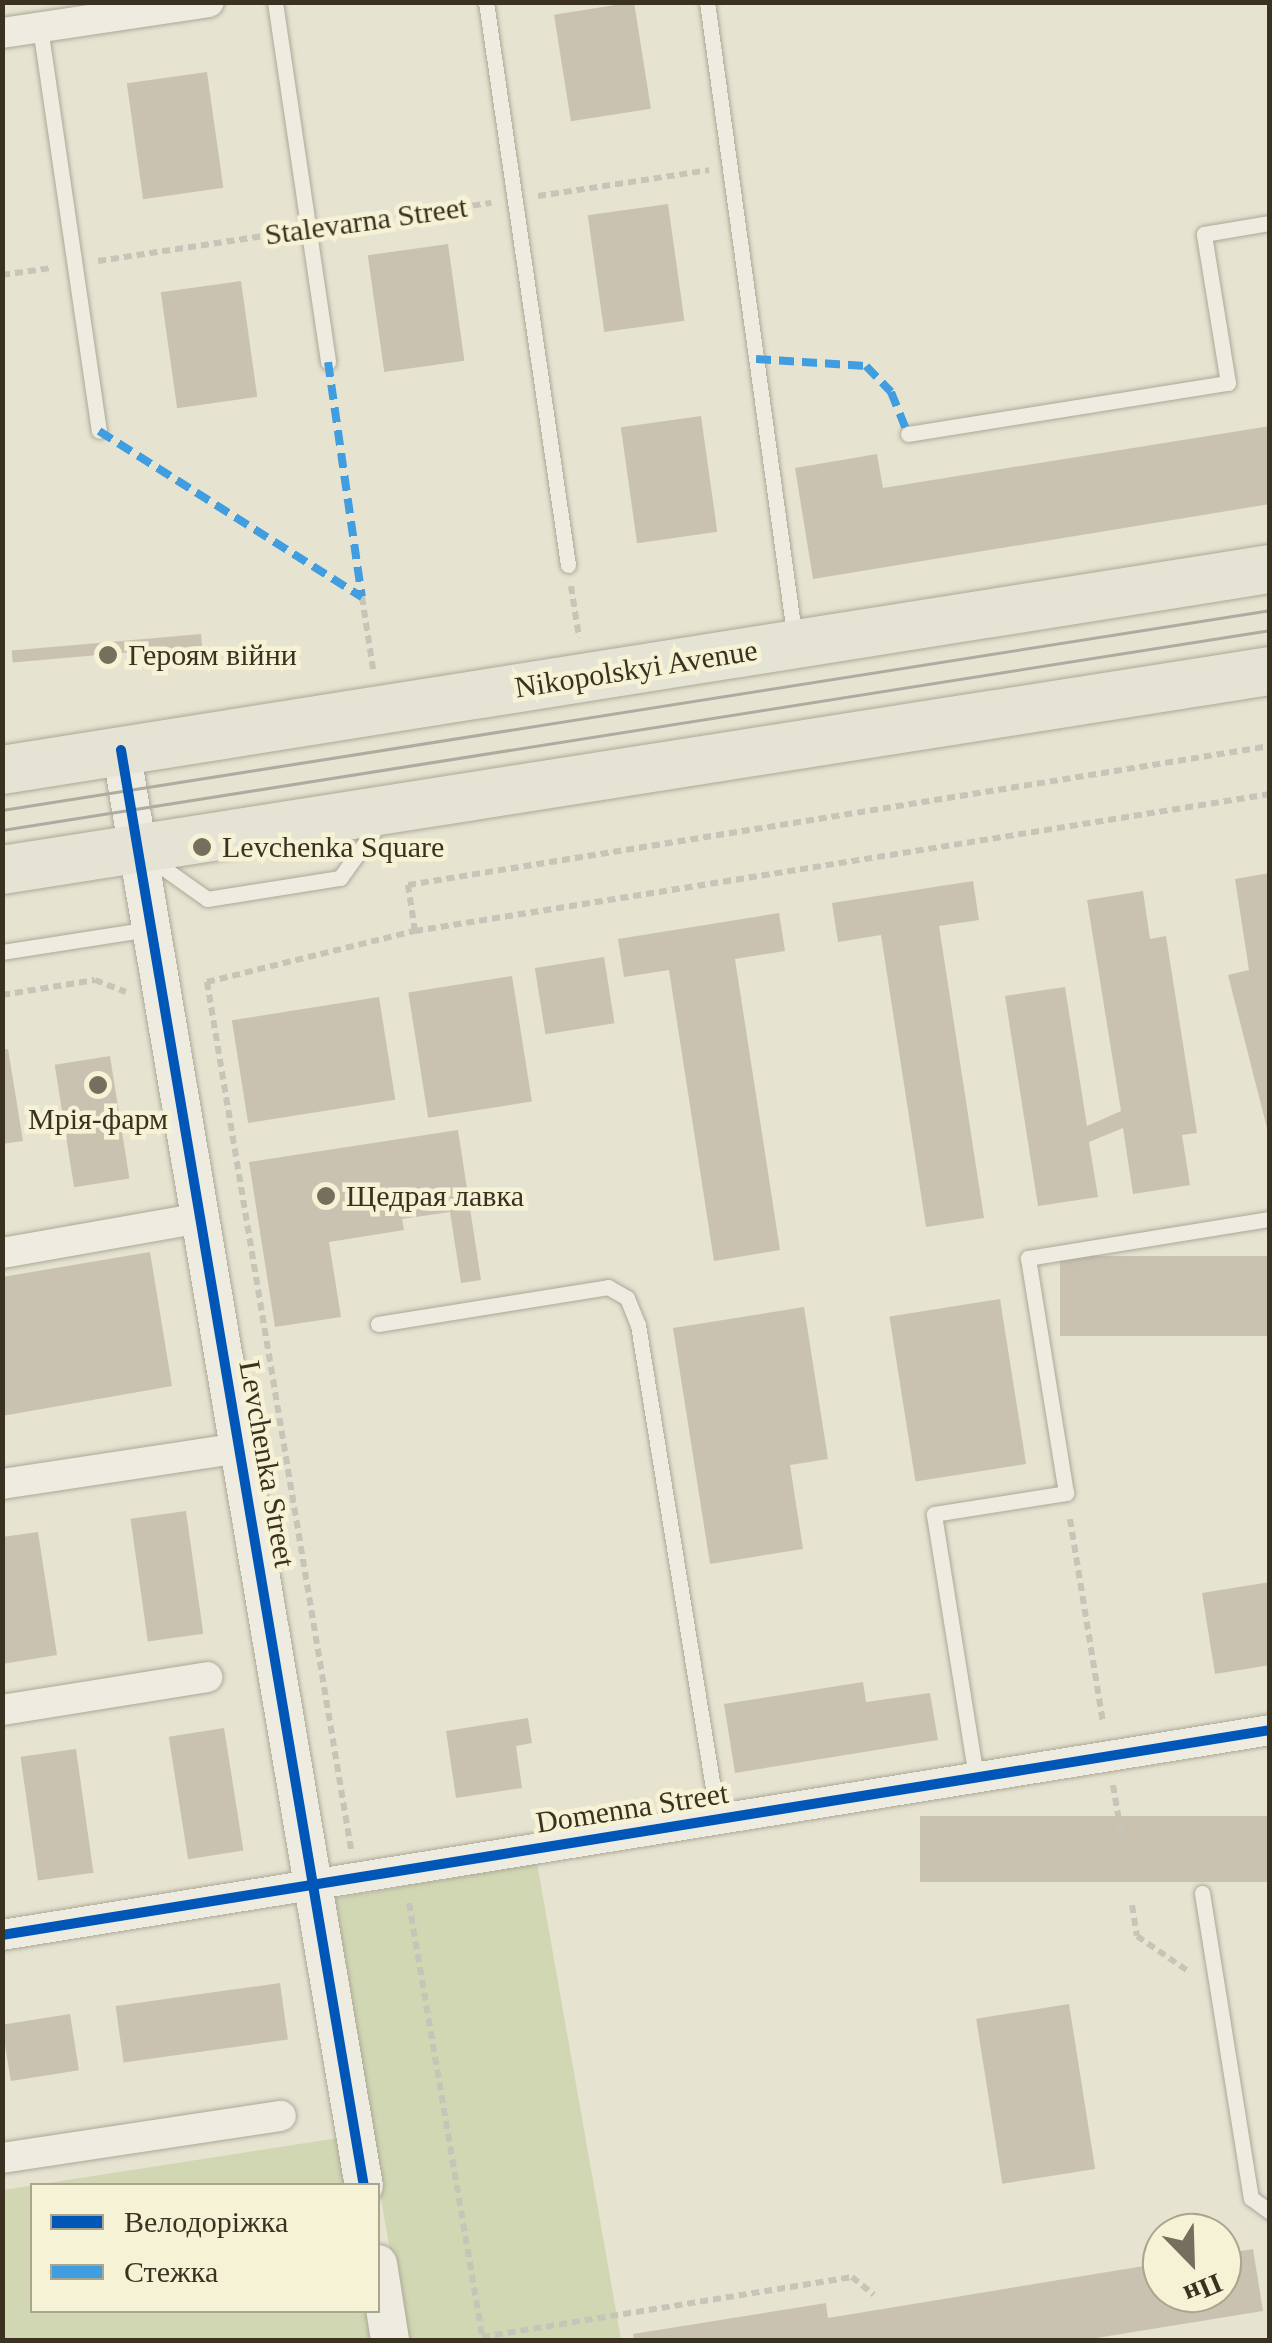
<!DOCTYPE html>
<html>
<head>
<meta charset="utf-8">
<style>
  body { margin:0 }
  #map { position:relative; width:1272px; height:2343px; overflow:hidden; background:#e6e3d0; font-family:Georgia,serif }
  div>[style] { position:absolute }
  .green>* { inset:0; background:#d1d7b2; transform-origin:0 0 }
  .building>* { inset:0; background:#cac2b0; transform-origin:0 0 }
  .path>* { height:6px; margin-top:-3px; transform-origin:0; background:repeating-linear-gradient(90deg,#c7c4b8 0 8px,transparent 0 13px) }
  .roads { filter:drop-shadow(0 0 2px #aca898) drop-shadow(0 0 2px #aca898) }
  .service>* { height:15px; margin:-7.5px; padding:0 7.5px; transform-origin:7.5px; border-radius:7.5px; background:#eeece1 }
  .minor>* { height:30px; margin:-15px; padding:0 15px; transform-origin:15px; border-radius:15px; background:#eeece1 }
  .tertiary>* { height:38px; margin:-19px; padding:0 19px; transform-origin:19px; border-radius:19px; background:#eeece1 }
  .primary>* { height:48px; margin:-24px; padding:0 24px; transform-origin:24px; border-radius:24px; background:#e5e3d3 }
  .tram>* { height:2.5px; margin:-1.25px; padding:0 1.25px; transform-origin:1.25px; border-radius:1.25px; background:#aeaba1 }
  .quiet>* { height:8px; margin-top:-4px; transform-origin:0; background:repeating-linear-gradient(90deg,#3f9de0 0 15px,transparent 0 23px) }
  .cycleway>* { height:10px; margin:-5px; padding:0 5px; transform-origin:5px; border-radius:5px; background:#0057b8 }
  .dots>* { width:28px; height:28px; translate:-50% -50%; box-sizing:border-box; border:5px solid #f6f2d6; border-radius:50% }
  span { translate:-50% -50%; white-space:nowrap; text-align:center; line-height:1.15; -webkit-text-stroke:9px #f6f2d6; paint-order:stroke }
  .street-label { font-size:30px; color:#3b3120 }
  .poi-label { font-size:30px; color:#3b3120 }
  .left { translate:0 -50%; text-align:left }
  .frame { position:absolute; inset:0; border:5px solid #3b3120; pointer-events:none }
  .legend { position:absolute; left:30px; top:2183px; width:350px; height:130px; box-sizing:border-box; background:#f6f2d6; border:2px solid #aba58d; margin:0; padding:12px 18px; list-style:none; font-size:30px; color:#3b3120 }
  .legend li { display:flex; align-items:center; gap:20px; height:50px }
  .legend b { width:50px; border:2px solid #aba58d }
  .north { position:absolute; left:1142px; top:2213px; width:100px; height:100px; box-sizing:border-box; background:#f6f2d6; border:2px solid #aba58d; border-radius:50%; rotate:157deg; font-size:28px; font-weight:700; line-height:40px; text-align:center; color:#3b3120 }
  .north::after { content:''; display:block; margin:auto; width:35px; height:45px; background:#776f5e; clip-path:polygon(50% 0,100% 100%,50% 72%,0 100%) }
</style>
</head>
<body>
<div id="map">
  <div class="green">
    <i style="left:537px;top:1863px;width:484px;height:212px;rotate:80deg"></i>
    <i style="clip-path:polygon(345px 2137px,353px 2185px,32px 2186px,32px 2310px,375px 2311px,380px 2340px,3px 2340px,3px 2190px)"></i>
  </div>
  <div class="building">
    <i style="left:634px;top:2px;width:108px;height:81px;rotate:81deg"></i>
    <i style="left:207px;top:72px;width:117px;height:81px;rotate:82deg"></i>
    <i style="left:668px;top:204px;width:118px;height:81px;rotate:82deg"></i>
    <i style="left:448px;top:244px;width:118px;height:81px;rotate:82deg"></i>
    <i style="left:241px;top:281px;width:117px;height:81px;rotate:82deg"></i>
    <i style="left:701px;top:416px;width:117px;height:81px;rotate:82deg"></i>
    <i style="clip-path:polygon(1270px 426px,1270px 504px,813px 579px,795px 468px,877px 454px,883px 488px)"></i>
    <i style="left:201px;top:634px;width:12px;height:190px;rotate:85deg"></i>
    <i style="clip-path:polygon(1270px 873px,1270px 1132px,1268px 1132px,1228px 975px,1249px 970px,1235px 879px)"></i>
    <i style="clip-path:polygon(973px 881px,979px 920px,939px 926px,984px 1218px,926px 1227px,881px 935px,838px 942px,832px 903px)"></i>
    <i style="clip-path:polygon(1143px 891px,1150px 939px,1166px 936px,1197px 1133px,1182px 1135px,1190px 1185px,1133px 1194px,1123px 1128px,1089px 1142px,1098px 1197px,1038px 1206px,1005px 996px,1065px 987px,1087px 1126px,1121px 1111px,1087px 900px)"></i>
    <i style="clip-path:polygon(779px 913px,785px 951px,735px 959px,780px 1250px,714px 1261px,669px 970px,624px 977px,618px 939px)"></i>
    <i style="left:604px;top:957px;width:67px;height:70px;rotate:81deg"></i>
    <i style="left:512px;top:976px;width:127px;height:105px;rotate:81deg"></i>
    <i style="left:379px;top:997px;width:104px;height:149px;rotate:81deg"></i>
    <i style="clip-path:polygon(8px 1049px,23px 1141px,2px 1144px,2px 1050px)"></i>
    <i style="left:110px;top:1056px;width:124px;height:56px;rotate:81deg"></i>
    <i style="clip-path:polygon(458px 1130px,481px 1280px,461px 1283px,450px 1212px,402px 1219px,404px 1230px,329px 1242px,341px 1317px,275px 1327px,249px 1162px)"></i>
    <i style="clip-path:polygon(150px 1252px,172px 1386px,2px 1416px,2px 1277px)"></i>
    <i style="left:1270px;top:1256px;width:80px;height:210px;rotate:90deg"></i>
    <i style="left:1000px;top:1299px;width:167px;height:112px;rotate:81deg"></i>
    <i style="clip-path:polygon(804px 1307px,828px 1459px,790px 1465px,803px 1549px,710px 1564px,673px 1328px)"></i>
    <i style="left:186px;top:1511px;width:124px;height:56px;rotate:82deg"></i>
    <i style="clip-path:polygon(38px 1532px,57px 1655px,2px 1664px,2px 1537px)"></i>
    <i style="clip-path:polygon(1270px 1582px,1270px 1665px,1215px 1674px,1202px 1593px)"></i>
    <i style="clip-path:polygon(863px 1682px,866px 1702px,930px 1693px,938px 1740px,735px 1773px,724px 1704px)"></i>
    <i style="clip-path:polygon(528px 1718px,532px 1743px,516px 1746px,522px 1788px,456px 1798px,446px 1731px)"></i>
    <i style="left:224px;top:1728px;width:124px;height:56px;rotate:81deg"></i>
    <i style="left:76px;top:1749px;width:125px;height:56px;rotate:82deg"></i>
    <i style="left:1270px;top:1816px;width:66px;height:350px;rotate:90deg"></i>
    <i style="left:280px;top:1983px;width:57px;height:166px;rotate:82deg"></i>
    <i style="left:1069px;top:2004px;width:167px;height:94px;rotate:81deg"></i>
    <i style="left:70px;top:2014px;width:57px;height:69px;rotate:81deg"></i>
    <i style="clip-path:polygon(1253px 2249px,1263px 2311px,1084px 2340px,634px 2340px,633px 2334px,826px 2303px,828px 2318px,1162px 2263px,1162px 2293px,1222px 2293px,1222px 2254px)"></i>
  </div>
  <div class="path">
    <i style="left:538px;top:196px;width:173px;rotate:-8.6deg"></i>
    <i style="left:331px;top:226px;width:162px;rotate:-8.2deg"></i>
    <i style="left:98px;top:261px;width:188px;rotate:-8.6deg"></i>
    <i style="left:2px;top:275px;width:49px;rotate:-8.1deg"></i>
    <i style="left:571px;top:586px;width:52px;rotate:81.1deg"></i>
    <i style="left:362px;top:597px;width:73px;rotate:81.3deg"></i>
    <i style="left:415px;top:931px;width:47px;rotate:-98.7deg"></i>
    <i style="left:408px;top:885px;width:873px;rotate:-9.16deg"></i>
    <i style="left:2px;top:995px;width:94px;rotate:-9.2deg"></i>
    <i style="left:95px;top:980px;width:33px;rotate:21deg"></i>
    <i style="left:1070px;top:1519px;width:207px;rotate:80.8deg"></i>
    <i style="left:1113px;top:1785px;width:55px;rotate:80.5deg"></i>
    <i style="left:351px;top:1849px;width:879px;rotate:-99.43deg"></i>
    <i style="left:207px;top:982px;width:214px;rotate:-13.8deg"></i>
    <i style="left:415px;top:931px;width:866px;rotate:-9.1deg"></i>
    <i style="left:409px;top:1903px;width:443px;rotate:80.4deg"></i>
    <i style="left:1132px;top:1905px;width:31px;rotate:81deg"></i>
    <i style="left:1137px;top:1936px;width:62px;rotate:34.5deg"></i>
    <i style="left:482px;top:2337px;width:375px;rotate:-9.2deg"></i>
    <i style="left:852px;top:2277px;width:28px;rotate:39deg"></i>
  </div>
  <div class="roads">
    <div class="service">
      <i style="left:275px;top:2px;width:364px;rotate:81.6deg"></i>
      <i style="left:486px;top:2px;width:569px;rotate:81.71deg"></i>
      <i style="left:707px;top:2px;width:644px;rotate:82.15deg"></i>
      <i style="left:40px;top:27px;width:408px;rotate:81.7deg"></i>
      <i style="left:908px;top:434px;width:324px;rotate:-9.1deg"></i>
      <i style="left:1228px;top:383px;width:151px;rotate:-99.2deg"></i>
      <i style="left:1204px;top:234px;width:67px;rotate:-9.5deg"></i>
      <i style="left:148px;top:857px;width:72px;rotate:35.4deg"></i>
      <i style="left:207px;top:899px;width:135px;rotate:-9deg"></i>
      <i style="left:340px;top:878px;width:70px;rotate:-54.3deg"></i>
      <i style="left:2px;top:952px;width:149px;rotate:-8.9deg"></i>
      <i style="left:378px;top:1324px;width:233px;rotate:-9.1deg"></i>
      <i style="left:608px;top:1287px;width:22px;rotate:30deg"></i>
      <i style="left:627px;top:1298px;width:29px;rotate:68deg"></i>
      <i style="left:638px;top:1325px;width:500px;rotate:80.8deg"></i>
      <i style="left:976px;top:1777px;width:266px;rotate:-99.1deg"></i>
      <i style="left:934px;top:1514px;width:134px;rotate:-9deg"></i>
      <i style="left:1066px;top:1493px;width:238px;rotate:-99.2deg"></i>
      <i style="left:1028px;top:1258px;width:245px;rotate:-9.2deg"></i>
      <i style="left:1202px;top:1893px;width:309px;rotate:80.9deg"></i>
      <i style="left:1251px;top:2198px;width:24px;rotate:36deg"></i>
    </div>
    <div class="minor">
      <i style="left:2px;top:33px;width:209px;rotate:-8.5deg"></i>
      <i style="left:2px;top:1253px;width:201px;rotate:-10deg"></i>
      <i style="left:2px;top:1484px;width:240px;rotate:-8.6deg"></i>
      <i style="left:2px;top:1710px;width:208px;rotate:-9.1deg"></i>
      <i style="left:2px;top:1935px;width:1284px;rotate:-9.18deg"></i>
      <i style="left:2px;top:2158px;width:282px;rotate:-8.6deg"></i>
    </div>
    <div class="tertiary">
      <i style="left:121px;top:750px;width:1456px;rotate:80.4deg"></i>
      <i style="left:378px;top:2264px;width:77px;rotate:81deg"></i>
    </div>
    <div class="primary">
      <i style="left:2px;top:770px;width:1284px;rotate:-9.01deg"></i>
      <i style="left:2px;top:870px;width:1284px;rotate:-8.92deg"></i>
    </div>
  </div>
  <div class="tram">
    <i style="left:2px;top:810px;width:1284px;rotate:-8.96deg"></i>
    <i style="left:2px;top:830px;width:1284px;rotate:-8.96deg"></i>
  </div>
  <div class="quiet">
    <i style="left:756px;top:359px;width:110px;rotate:3.6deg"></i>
    <i style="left:866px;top:366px;width:36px;rotate:46deg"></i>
    <i style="left:891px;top:392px;width:45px;rotate:68deg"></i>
    <i style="left:328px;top:362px;width:237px;rotate:81.8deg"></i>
    <i style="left:99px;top:431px;width:311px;rotate:32.3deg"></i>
  </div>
  <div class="cycleway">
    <i style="left:121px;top:750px;width:1456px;rotate:80.4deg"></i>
    <i style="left:2px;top:1935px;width:1284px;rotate:-9.18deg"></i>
  </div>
  <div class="dots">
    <i style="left:108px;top:655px;background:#776f5e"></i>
    <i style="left:202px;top:847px;background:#776f5e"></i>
    <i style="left:98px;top:1085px;background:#776f5e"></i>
    <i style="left:326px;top:1196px;background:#776f5e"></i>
  </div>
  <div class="street-label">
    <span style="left:366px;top:221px;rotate:-8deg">Stalevarna Street</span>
    <span style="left:636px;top:669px;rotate:-9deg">Nikopolskyi Avenue</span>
    <span style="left:267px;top:1464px;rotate:80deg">Levchenka Street</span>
    <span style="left:632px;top:1808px;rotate:-9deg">Domenna Street</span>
  </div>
  <div class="poi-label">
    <span class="left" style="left:128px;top:655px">Героям війни</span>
    <span class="left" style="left:222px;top:847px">Levchenka Square</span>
    <span style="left:98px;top:1119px">Мрія-фарм</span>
    <span class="left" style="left:346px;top:1196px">Щедрая лавка</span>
  </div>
  <div class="frame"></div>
  <ul class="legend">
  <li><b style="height:12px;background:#0057b8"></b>Велодоріжка</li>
  <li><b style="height:12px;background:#3f9de0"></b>Стежка</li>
  </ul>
  <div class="north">Пн</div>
</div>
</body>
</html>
